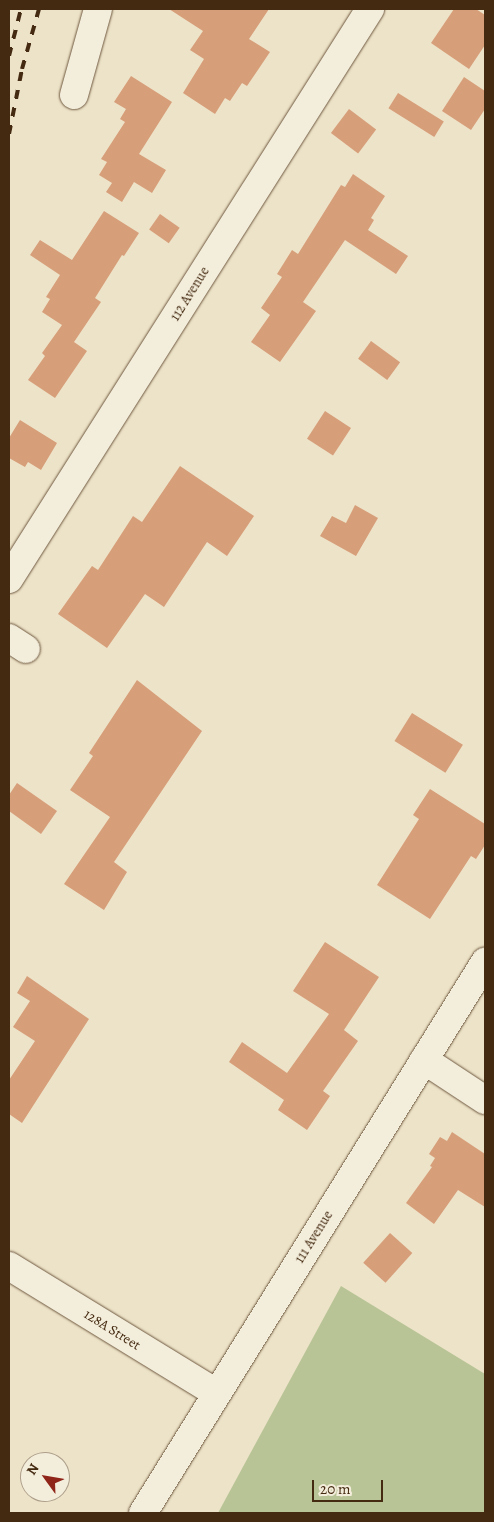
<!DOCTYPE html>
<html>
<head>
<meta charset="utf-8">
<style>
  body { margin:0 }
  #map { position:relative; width:494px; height:1522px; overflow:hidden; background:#ede3c8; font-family:Alegreya,serif }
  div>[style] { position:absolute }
  .green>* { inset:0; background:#b8c496 }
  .building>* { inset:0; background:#d79e7a; transform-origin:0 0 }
  .roads { filter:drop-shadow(0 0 1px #6e583f) drop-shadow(0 0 1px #6e583f) }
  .minor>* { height:28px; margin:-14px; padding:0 14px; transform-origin:14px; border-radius:14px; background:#f3eddb }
  .rail>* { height:4px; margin-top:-2px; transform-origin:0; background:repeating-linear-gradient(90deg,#442a11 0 9px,transparent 0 18px) }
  span { translate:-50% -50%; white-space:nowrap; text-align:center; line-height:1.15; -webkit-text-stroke:5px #f3eddb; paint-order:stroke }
  .street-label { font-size:14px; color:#442a11 }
  .frame { position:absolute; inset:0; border:10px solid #442a11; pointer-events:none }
  .north { position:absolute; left:20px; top:1452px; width:50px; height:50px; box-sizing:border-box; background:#f3eddb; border:1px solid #ad9f8a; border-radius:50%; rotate:302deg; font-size:14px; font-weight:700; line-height:20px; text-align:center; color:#442a11 }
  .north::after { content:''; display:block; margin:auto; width:18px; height:22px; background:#8f2418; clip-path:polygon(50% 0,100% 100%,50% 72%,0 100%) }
  .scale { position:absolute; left:312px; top:1480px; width:71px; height:22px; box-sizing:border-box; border:2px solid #442a11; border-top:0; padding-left:6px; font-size:15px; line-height:18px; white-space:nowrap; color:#442a11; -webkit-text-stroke:4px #f3eddb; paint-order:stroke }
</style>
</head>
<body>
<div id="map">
  <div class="green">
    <i style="clip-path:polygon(341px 1286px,485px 1374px,485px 1513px,218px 1513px)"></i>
  </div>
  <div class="building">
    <i style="clip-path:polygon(169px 9px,269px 9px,249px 39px,270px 52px,247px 86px,242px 83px,230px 101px,225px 98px,215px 114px,183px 93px,204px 59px,190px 50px,203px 31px)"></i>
    <i style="clip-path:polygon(454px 9px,476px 9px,485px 15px,485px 45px,469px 69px,431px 43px)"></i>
    <i style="clip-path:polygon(131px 76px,172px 102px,139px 154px,166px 170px,152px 193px,134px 182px,122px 202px,106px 192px,112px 183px,99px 175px,107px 162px,101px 159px,125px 122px,120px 119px,126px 109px,114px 102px)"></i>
    <i style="clip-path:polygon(464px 77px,485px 91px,485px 109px,471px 130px,442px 111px)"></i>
    <i style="left:398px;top:93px;width:54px;height:18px;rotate:32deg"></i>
    <i style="left:349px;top:109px;width:34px;height:30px;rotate:37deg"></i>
    <i style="clip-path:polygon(353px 174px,385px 196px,371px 218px,374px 220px,368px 230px,408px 256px,396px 274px,345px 240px,303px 302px,316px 311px,280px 362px,251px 342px,270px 315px,261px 308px,282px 277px,277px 274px,292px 250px,298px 254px,341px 185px,345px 187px)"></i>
    <i style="clip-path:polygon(104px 211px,139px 233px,124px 256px,122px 255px,95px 298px,101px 302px,74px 342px,87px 351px,55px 398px,28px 380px,45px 356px,42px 353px,62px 325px,42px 312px,50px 299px,46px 297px,60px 275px,30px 255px,40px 240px,72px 260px)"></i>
    <i style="left:160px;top:214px;width:24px;height:19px;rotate:35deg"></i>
    <i style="left:371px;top:341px;width:36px;height:22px;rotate:36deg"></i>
    <i style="left:325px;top:411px;width:31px;height:33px;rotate:33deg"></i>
    <i style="clip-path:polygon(20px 420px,57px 443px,41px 470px,28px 462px,25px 467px,9px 458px,9px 438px)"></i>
    <i style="clip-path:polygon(180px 466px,254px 516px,227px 556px,207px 542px,164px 607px,145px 594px,107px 648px,58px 614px,92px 566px,98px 570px,133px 516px,142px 522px)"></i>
    <i style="clip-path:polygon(355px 505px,378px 518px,356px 556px,320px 536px,332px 516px,346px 523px)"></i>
    <i style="clip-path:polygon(137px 680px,202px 731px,114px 862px,127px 872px,104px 910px,64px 884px,110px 817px,70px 790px,93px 756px,89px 753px)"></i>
    <i style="left:412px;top:713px;width:60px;height:33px;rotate:32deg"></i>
    <i style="clip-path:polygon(17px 783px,57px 811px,41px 834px,9px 811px,9px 795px)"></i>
    <i style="clip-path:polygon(430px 789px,485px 824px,485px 845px,476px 859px,471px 856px,430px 919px,377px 885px,419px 819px,413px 815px)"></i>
    <i style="clip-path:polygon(325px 942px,379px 977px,344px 1030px,358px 1041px,323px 1091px,330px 1096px,307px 1130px,278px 1110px,284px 1100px,229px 1062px,242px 1042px,287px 1073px,329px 1014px,293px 991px)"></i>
    <i style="clip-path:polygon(27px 976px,89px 1019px,22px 1123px,9px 1114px,9px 1080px,35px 1041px,13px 1027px,30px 1001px,17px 993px)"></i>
    <i style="clip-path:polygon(452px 1132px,485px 1154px,485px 1207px,458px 1190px,434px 1224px,406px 1203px,432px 1167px,430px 1166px,435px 1158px,429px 1154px,440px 1137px,447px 1141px)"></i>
    <i style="left:390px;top:1233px;width:30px;height:40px;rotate:42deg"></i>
  </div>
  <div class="roads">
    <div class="minor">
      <i style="left:74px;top:95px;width:89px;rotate:-74.4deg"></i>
      <i style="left:9px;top:579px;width:675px;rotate:-57.65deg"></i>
      <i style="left:9px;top:638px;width:20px;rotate:33deg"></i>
      <i style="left:424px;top:1060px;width:73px;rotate:33.3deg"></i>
      <i style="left:9px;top:1266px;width:243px;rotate:31.5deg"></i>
      <i style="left:143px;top:1513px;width:649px;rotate:-58.17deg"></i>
    </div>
  </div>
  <div class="rail">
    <i style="left:9px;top:56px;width:49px;rotate:-75.7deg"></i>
    <i style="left:9px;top:134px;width:66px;rotate:-78.7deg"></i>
    <i style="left:22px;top:69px;width:62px;rotate:-74.2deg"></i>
  </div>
  <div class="street-label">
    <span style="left:190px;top:294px;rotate:-58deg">112 Avenue</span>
    <span style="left:314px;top:1237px;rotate:-58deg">111 Avenue</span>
    <span style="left:112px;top:1330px;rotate:32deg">128A Street</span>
  </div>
  <div class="frame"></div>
  <div class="north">N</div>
  <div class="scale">20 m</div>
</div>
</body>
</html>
